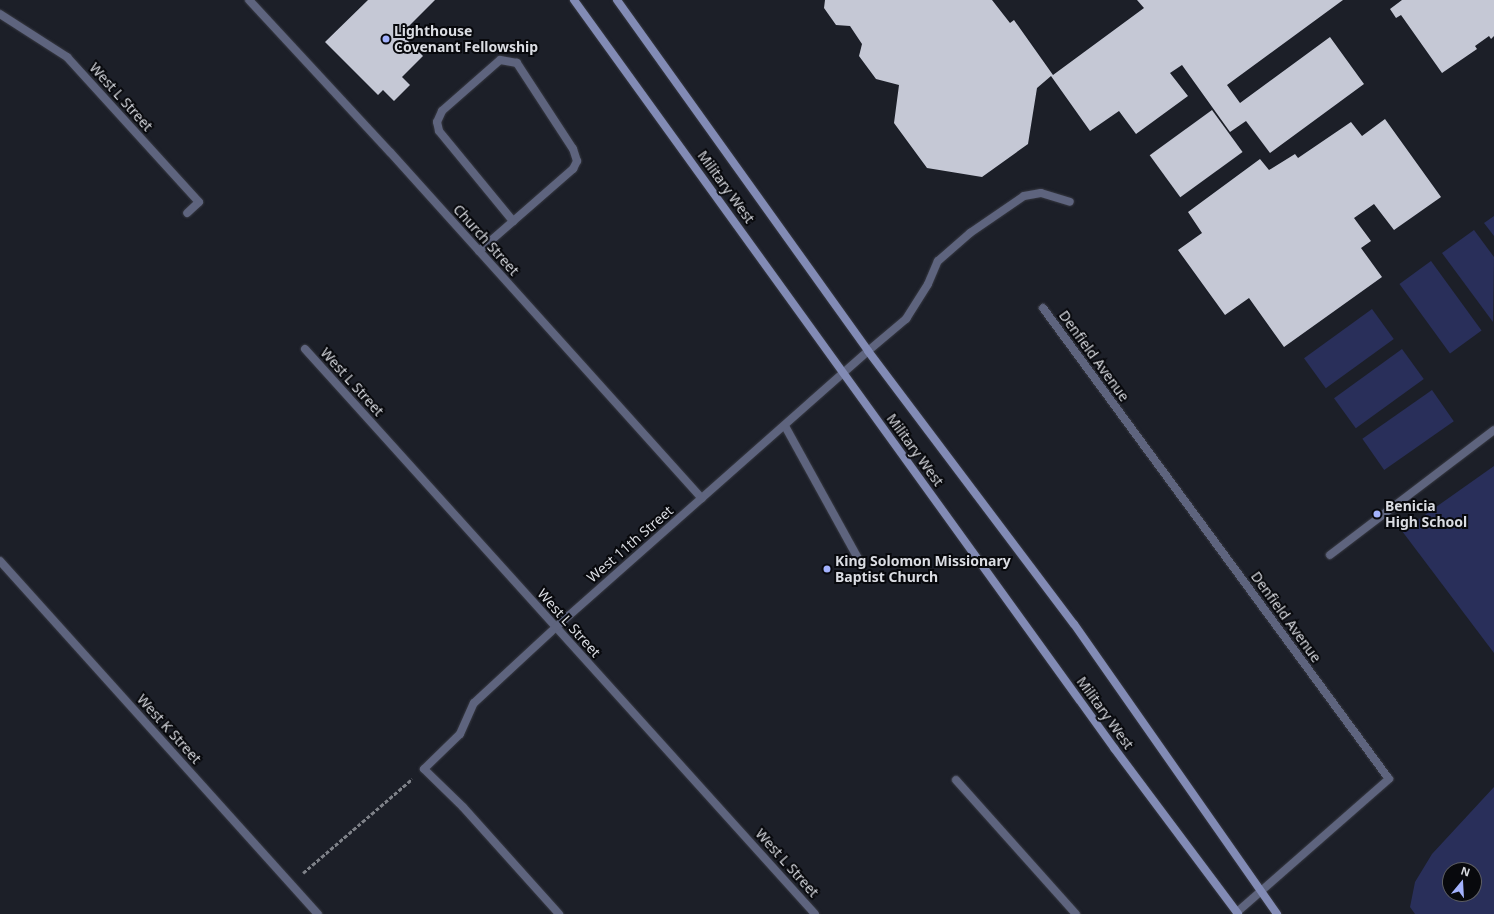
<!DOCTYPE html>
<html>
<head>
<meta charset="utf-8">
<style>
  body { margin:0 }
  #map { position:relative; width:1494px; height:914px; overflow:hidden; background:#1c1f28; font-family:"Noto Sans",sans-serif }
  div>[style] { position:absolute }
  .green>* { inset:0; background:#292f5a; transform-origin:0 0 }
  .building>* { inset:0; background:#c5c8d5; transform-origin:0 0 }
  .path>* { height:2.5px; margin-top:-1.25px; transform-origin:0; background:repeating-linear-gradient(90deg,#7e8188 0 4px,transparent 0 6px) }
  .roads { filter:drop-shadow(0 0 1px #373942) drop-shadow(0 0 1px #373942) }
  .service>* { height:8px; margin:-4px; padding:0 4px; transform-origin:4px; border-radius:4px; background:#5e647e }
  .minor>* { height:8px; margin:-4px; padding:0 4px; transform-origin:4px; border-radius:4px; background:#5e647e }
  .tertiary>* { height:8px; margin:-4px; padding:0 4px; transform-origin:4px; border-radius:4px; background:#5e647e }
  .secondary>* { height:8px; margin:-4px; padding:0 4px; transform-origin:4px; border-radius:4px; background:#828bb5 }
  .dots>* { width:11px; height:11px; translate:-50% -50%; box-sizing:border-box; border:2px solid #08090d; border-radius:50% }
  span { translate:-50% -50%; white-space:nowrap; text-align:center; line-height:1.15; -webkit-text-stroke:4px #08090d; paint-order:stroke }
  .poi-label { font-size:14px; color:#dadce2; font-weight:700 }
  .left { translate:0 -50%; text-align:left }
  .street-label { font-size:14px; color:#dadce2 }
  .north { position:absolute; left:1442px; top:862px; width:40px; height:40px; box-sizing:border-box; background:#08090d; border:1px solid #5c5d62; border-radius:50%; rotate:18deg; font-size:11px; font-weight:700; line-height:16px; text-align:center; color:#dadce2 }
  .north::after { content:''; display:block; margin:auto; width:14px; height:18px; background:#a3b2fd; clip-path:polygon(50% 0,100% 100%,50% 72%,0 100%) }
</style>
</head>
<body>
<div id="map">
  <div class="green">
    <i style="clip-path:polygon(1494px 216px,1494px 236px,1484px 223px)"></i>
    <i style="clip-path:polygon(1474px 230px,1494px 257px,1493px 322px,1442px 253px)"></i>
    <i style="left:1431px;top:261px;width:86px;height:39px;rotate:54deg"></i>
    <i style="left:1372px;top:309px;width:37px;height:84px;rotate:54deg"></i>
    <i style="left:1402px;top:349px;width:37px;height:84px;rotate:54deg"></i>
    <i style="left:1432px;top:390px;width:38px;height:85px;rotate:55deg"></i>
    <i style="clip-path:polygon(1494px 466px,1494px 653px,1402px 531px)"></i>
    <i style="clip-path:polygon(evenodd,1494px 787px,1494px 914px,1415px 914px,1410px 907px,1415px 882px,1432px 854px,1494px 787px,1450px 870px,1474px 870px,1474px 894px,1450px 894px,1450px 870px)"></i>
  </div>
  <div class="building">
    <i style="clip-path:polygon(368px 0,435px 0,401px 34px,423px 56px,402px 77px,410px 85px,394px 101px,383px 90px,378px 95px,325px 42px)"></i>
    <i style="clip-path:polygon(825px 0,992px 0,1010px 23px,1014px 20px,1053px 75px,1144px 8px,1137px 0,1343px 0,1227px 85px,1240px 103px,1330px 37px,1364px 84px,1270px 153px,1246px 121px,1230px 132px,1182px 65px,1170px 73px,1188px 96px,1136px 134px,1119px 111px,1090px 131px,1051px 76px,1037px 88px,1028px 144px,982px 177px,927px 168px,894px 123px,899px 85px,876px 79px,859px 56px,862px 44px,850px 26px,836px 25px,824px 8px)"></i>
    <i style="clip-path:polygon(1402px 0,1494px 0,1494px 36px,1491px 39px,1489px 36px,1475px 46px,1477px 49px,1442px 73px,1401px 15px,1396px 18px,1390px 9px)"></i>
    <i style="left:1212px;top:110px;width:52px;height:77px;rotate:54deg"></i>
    <i style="clip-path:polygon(1385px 119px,1441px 197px,1394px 230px,1374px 204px,1354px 218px,1371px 241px,1361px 248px,1382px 277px,1284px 347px,1249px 298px,1225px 315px,1178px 250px,1202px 233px,1188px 212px,1260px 159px,1269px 170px,1295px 154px,1298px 158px,1351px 122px,1362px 136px)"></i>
  </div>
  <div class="path">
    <i style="left:303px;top:873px;width:144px;rotate:-40.8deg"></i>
  </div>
  <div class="roads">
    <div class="service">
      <i style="left:479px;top:251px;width:125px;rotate:-41.1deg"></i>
      <i style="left:573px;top:169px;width:9px;rotate:-63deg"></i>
      <i style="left:577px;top:161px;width:13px;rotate:-108deg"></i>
      <i style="left:573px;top:149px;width:103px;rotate:-123.1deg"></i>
      <i style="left:517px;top:63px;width:17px;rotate:-170deg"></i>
      <i style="left:500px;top:60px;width:77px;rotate:138.7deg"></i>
      <i style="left:442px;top:111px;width:12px;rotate:114deg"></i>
      <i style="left:437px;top:122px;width:9px;rotate:77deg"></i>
      <i style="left:439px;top:131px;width:117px;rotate:50.6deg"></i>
      <i style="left:868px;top:351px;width:50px;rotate:-40.1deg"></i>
      <i style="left:906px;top:319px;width:41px;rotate:-57.8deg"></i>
      <i style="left:928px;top:284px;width:25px;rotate:-67deg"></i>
      <i style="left:938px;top:261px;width:43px;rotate:-41.2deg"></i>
      <i style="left:970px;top:233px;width:65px;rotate:-34.4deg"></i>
      <i style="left:1024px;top:196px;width:17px;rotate:-10deg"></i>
      <i style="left:1041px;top:193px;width:30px;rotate:17deg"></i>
      <i style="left:785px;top:426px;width:155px;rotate:61.1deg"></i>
      <i style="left:1330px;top:555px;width:206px;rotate:-37.3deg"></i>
      <i style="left:424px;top:769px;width:54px;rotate:44.3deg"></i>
      <i style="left:463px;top:807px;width:144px;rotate:48.1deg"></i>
      <i style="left:956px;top:780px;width:180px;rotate:48.2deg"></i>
    </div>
    <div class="minor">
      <i style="left:249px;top:0;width:207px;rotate:47.2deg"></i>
      <i style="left:390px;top:152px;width:466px;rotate:48deg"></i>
      <i style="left:0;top:14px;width:80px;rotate:32.7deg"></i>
      <i style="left:67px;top:57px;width:196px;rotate:47.7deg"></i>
      <i style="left:199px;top:202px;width:16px;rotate:137deg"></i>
      <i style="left:1043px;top:308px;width:584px;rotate:53.7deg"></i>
      <i style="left:1389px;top:779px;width:202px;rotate:138.8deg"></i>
      <i style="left:305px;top:349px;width:761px;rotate:47.93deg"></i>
      <i style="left:424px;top:769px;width:50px;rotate:-44.2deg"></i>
      <i style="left:460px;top:734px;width:34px;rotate:-66deg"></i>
      <i style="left:474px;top:703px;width:112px;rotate:-42.8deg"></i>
      <i style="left:556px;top:627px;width:417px;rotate:-41.5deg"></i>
    </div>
    <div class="tertiary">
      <i style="left:0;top:561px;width:475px;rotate:48deg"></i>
    </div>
    <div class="secondary">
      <i style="left:574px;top:0;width:923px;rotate:54.17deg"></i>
      <i style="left:1114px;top:748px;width:207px;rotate:53.2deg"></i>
      <i style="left:617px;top:0;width:432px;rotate:54.4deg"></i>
      <i style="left:868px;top:351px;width:342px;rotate:53deg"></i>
      <i style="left:1074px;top:624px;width:354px;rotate:55deg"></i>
    </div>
  </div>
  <div class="dots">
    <i style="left:386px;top:39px;background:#a3b2fd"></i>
    <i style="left:1377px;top:514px;background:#a3b2fd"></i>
    <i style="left:827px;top:569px;background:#a3b2fd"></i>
  </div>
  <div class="poi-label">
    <span class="left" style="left:394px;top:39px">Lighthouse<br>Covenant Fellowship</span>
    <span class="left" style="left:1385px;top:514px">Benicia<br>High School</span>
    <span class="left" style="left:835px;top:569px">King Solomon Missionary<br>Baptist Church</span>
  </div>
  <div class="street-label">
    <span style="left:121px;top:97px;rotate:48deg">West L Street</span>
    <span style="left:726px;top:187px;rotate:54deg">Military West</span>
    <span style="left:486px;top:240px;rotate:48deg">Church Street</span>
    <span style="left:1094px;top:356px;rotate:54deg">Denfield Avenue</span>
    <span style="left:352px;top:382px;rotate:48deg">West L Street</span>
    <span style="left:915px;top:450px;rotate:54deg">Military West</span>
    <span style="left:630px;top:544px;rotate:-41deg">West 11th Street</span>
    <span style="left:1286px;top:617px;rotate:54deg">Denfield Avenue</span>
    <span style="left:569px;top:623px;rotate:48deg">West L Street</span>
    <span style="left:1105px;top:713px;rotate:54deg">Military West</span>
    <span style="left:169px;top:729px;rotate:48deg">West K Street</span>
    <span style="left:787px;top:863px;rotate:48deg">West L Street</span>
  </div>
  <div class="north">N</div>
</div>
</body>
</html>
